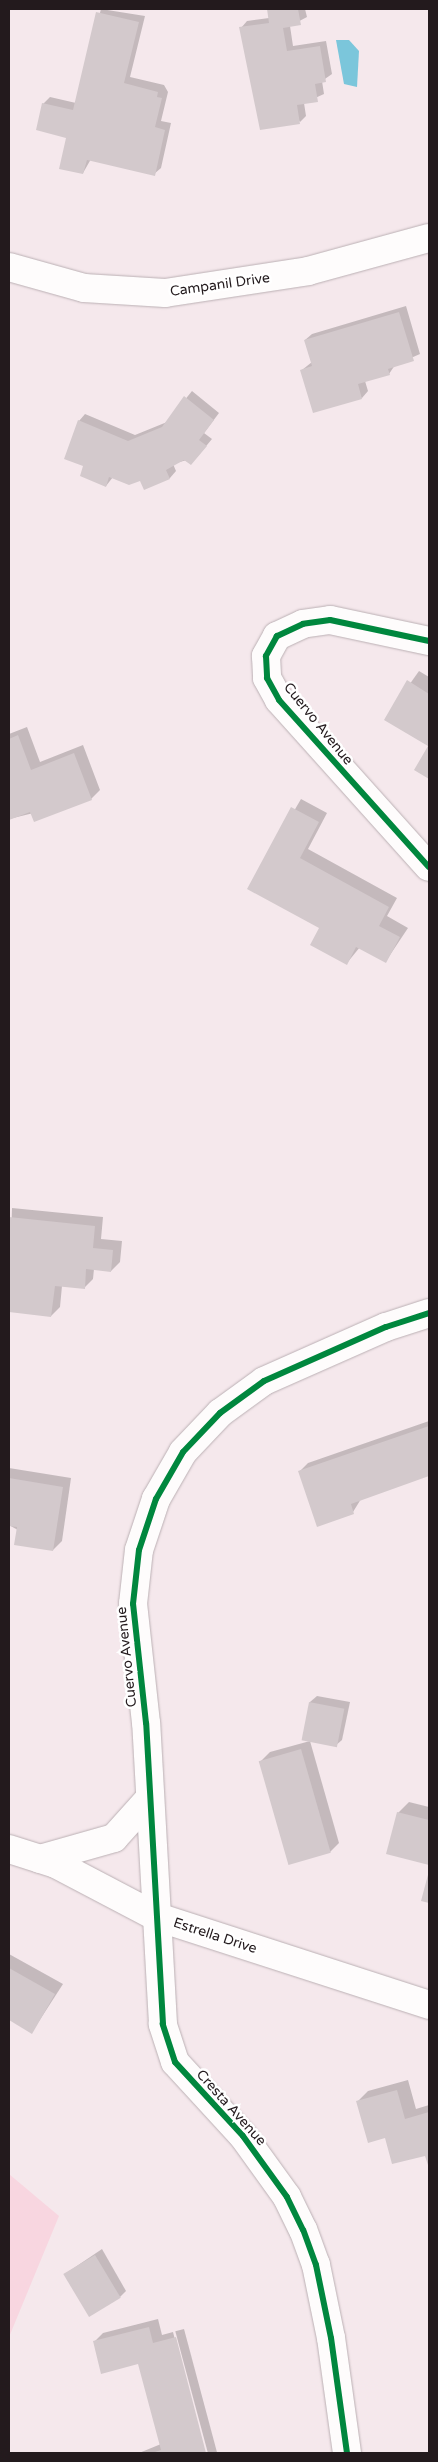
<!DOCTYPE html>
<html>
<head>
<meta charset="utf-8">
<style>
  body { margin:0 }
  #map { position:relative; width:438px; height:2462px; overflow:hidden; background:#f5e8ec; font-family:"Varela Round",sans-serif }
  div>[style] { position:absolute }
  .green>* { inset:0; background:#f8d6e0 }
  .water>* { inset:0; background:#7bc6db }
  .shadow>* { inset:0; background:#0003; transform-origin:0 0 }
  .building>* { inset:0; background:#d3c9cc; transform-origin:0 0 }
  .roads { filter:drop-shadow(0 0 1px #bbb0b4) drop-shadow(0 0 1px #bbb0b4) }
  .minor>* { height:28px; margin:-14px; padding:0 14px; transform-origin:14px; border-radius:14px; background:#fefcfc }
  .cycleway>* { height:6px; margin:-3px; padding:0 3px; transform-origin:3px; border-radius:3px; background:#00873e }
  span { translate:-50% -50%; white-space:nowrap; text-align:center; line-height:1.15; -webkit-text-stroke:5px #fff; paint-order:stroke }
  .street-label { font-size:14px; color:#231a1d }
  .frame { position:absolute; inset:0; border:10px solid #231a1d; pointer-events:none }
</style>
</head>
<body>
<div id="map">
  <div class="green">
    <i style="clip-path:polygon(9px 2174px,59px 2216px,9px 2337px)"></i>
  </div>
  <div class="water">
    <i style="clip-path:polygon(336px 40px,349px 40px,359px 51px,357px 87px,344px 84px)"></i>
  </div>
  <div class="shadow">
    <i style="clip-path:polygon(101px 9px,145px 16px,130px 77px,164px 85px,168px 92px,161px 121px,171px 123px,161px 168px,154px 174px,91px 159px,83px 173px,68px 137px,43px 104px,50px 97px,76px 103px)"></i>
    <i style="clip-path:polygon(268px 9px,305px 9px,307px 17px,290px 26px,293px 46px,326px 41px,332px 74px,322px 81px,324px 94px,304px 103px,306px 116px,300px 122px,241px 28px,247px 21px,269px 18px)"></i>
    <i style="clip-path:polygon(406px 306px,420px 354px,395px 365px,389px 374px,365px 381px,368px 391px,362px 398px,302px 370px,312px 362px,305px 340px,312px 334px)"></i>
    <i style="clip-path:polygon(192px 391px,219px 413px,204px 433px,212px 439px,197px 457px,173px 464px,176px 471px,170px 478px,144px 488px,140px 479px,113px 477px,106px 486px,84px 466px,79px 421px,85px 414px,135px 435px,167px 422px)"></i>
    <i style="clip-path:polygon(419px 671px,429px 677px,429px 746px,385px 719px)"></i>
    <i style="clip-path:polygon(27px 727px,40px 762px,83px 745px,100px 790px,91px 799px,9px 819px,9px 734px)"></i>
    <i style="clip-path:polygon(301px 799px,327px 813px,308px 849px,397px 898px,387px 916px,408px 928px,386px 961px,360px 947px,347px 963px,321px 927px,249px 888px)"></i>
    <i style="clip-path:polygon(12px 1208px,103px 1217px,101px 1239px,122px 1241px,120px 1262px,111px 1271px,94px 1269px,93px 1279px,84px 1288px,62px 1286px,60px 1307px,51px 1316px,9px 1311px)"></i>
    <i style="clip-path:polygon(429px 1421px,429px 1475px,361px 1499px,353px 1512px,299px 1472px,308px 1463px)"></i>
    <i style="clip-path:polygon(9px 1468px,71px 1478px,62px 1541px,53px 1550px,9px 1525px)"></i>
    <i style="clip-path:polygon(317px 1696px,350px 1702px,342px 1740px,335px 1746px,303px 1739px,310px 1702px)"></i>
    <i style="clip-path:polygon(310px 1741px,339px 1843px,330px 1852px,261px 1761px,270px 1752px)"></i>
    <i style="clip-path:polygon(409px 1802px,429px 1807px,429px 1864px,388px 1853px,398px 1813px)"></i>
    <i style="clip-path:polygon(9px 1954px,63px 1984px,32px 2032px,9px 2019px)"></i>
    <i style="clip-path:polygon(408px 2080px,416px 2109px,429px 2105px,429px 2165px,426px 2154px,386px 2136px,358px 2101px,368px 2091px)"></i>
    <i style="clip-path:polygon(102px 2249px,126px 2291px,120px 2297px,65px 2274px)"></i>
    <i style="clip-path:polygon(158px 2319px,162px 2335px,173px 2332px,204px 2453px,139px 2453px,161px 2444px,139px 2363px,94px 2342px,103px 2333px)"></i>
    <i style="left:184px;top:2329px;width:128px;height:9px;rotate:75deg"></i>
  </div>
  <div class="building">
    <i style="clip-path:polygon(267px 9px,298px 9px,301px 25px,283px 28px,287px 51px,320px 46px,326px 82px,315px 84px,318px 102px,297px 105px,300px 124px,260px 130px,239px 27px,269px 23px)"></i>
    <i style="clip-path:polygon(96px 12px,139px 22px,124px 83px,158px 92px,157px 97px,162px 98px,155px 127px,165px 130px,155px 176px,87px 160px,83px 174px,59px 169px,66px 138px,36px 130px,42px 103px,73px 110px)"></i>
    <i style="clip-path:polygon(399px 312px,414px 361px,388px 369px,390px 375px,358px 384px,362px 399px,313px 413px,300px 370px,312px 366px,304px 340px)"></i>
    <i style="clip-path:polygon(184px 396px,214px 420px,199px 440px,207px 446px,191px 465px,184px 460px,166px 470px,170px 479px,144px 490px,140px 481px,129px 485px,109px 477px,106px 487px,80px 476px,83px 466px,64px 459px,78px 420px,128px 441px,162px 427px)"></i>
    <i style="clip-path:polygon(407px 680px,429px 694px,429px 779px,414px 770px,428px 746px,384px 720px)"></i>
    <i style="clip-path:polygon(18px 735px,31px 770px,74px 753px,92px 800px,34px 822px,30px 812px,9px 820px,9px 739px)"></i>
    <i style="clip-path:polygon(291px 807px,319px 822px,300px 858px,389px 907px,379px 926px,400px 937px,386px 963px,356px 947px,347px 965px,310px 945px,319px 928px,247px 889px)"></i>
    <i style="clip-path:polygon(9px 1217px,95px 1226px,93px 1248px,113px 1250px,111px 1272px,86px 1269px,85px 1289px,55px 1286px,51px 1317px,9px 1312px)"></i>
    <i style="clip-path:polygon(429px 1426px,429px 1476px,351px 1504px,354px 1514px,317px 1527px,298px 1471px)"></i>
    <i style="clip-path:polygon(9px 1478px,63px 1487px,53px 1551px,14px 1545px,17px 1527px,9px 1526px)"></i>
    <i style="left:309px;top:1702px;width:36px;height:39px;rotate:11deg"></i>
    <i style="left:301px;top:1749px;width:108px;height:44px;rotate:74deg"></i>
    <i style="clip-path:polygon(397px 1812px,429px 1820px,429px 1865px,386px 1854px)"></i>
    <i style="clip-path:polygon(429px 1871px,429px 1903px,421px 1901px)"></i>
    <i style="clip-path:polygon(9px 1968px,55px 1994px,32px 2034px,9px 2020px)"></i>
    <i style="clip-path:polygon(397px 2090px,405px 2119px,429px 2112px,429px 2168px,425px 2156px,392px 2164px,385px 2138px,368px 2143px,356px 2101px)"></i>
    <i style="left:95px;top:2255px;width:50px;height:37px;rotate:59deg"></i>
    <i style="clip-path:polygon(149px 2327px,153px 2343px,176px 2337px,206px 2453px,152px 2453px,161px 2450px,138px 2364px,101px 2374px,93px 2341px)"></i>
  </div>
  <div class="roads">
    <div class="minor">
      <i style="left:9px;top:267px;width:78px;rotate:15.6deg"></i>
      <i style="left:84px;top:288px;width:81px;rotate:3.5deg"></i>
      <i style="left:165px;top:293px;width:145px;rotate:-8.7deg"></i>
      <i style="left:308px;top:271px;width:125px;rotate:-15.3deg"></i>
      <i style="left:429px;top:641px;width:101px;rotate:-168deg"></i>
      <i style="left:330px;top:620px;width:27px;rotate:172deg"></i>
      <i style="left:303px;top:624px;width:29px;rotate:155deg"></i>
      <i style="left:277px;top:636px;width:23px;rotate:119deg"></i>
      <i style="left:266px;top:656px;width:22px;rotate:87deg"></i>
      <i style="left:267px;top:678px;width:25px;rotate:61deg"></i>
      <i style="left:279px;top:700px;width:224px;rotate:48.1deg"></i>
      <i style="left:9px;top:1849px;width:49px;rotate:17.7deg"></i>
      <i style="left:56px;top:1864px;width:114px;rotate:27.7deg"></i>
      <i style="left:157px;top:1917px;width:286px;rotate:17.9deg"></i>
      <i style="left:40px;top:1859px;width:77px;rotate:-15.8deg"></i>
      <i style="left:114px;top:1838px;width:52px;rotate:-48.1deg"></i>
      <i style="left:347px;top:2453px;width:116px;rotate:-97.9deg"></i>
      <i style="left:331px;top:2338px;width:75px;rotate:-101.6deg"></i>
      <i style="left:316px;top:2265px;width:37px;rotate:-110deg"></i>
      <i style="left:303px;top:2230px;width:37px;rotate:-116deg"></i>
      <i style="left:287px;top:2197px;width:75px;rotate:-125.8deg"></i>
      <i style="left:243px;top:2136px;width:100px;rotate:-132.6deg"></i>
      <i style="left:175px;top:2062px;width:40px;rotate:-108deg"></i>
      <i style="left:163px;top:2024px;width:301px;rotate:-93.2deg"></i>
      <i style="left:146px;top:1723px;width:120px;rotate:-96.2deg"></i>
      <i style="left:133px;top:1604px;width:54px;rotate:-83.7deg"></i>
      <i style="left:139px;top:1550px;width:54px;rotate:-71.6deg"></i>
      <i style="left:156px;top:1499px;width:54px;rotate:-60.1deg"></i>
      <i style="left:183px;top:1452px;width:54px;rotate:-46.5deg"></i>
      <i style="left:220px;top:1413px;width:54px;rotate:-36deg"></i>
      <i style="left:264px;top:1381px;width:133px;rotate:-23.9deg"></i>
      <i style="left:386px;top:1327px;width:45px;rotate:-18deg"></i>
    </div>
  </div>
  <div class="cycleway">
    <i style="left:429px;top:641px;width:101px;rotate:-168deg"></i>
    <i style="left:330px;top:620px;width:27px;rotate:172deg"></i>
    <i style="left:303px;top:624px;width:29px;rotate:155deg"></i>
    <i style="left:277px;top:636px;width:23px;rotate:119deg"></i>
    <i style="left:266px;top:656px;width:22px;rotate:87deg"></i>
    <i style="left:267px;top:678px;width:25px;rotate:61deg"></i>
    <i style="left:279px;top:700px;width:224px;rotate:48.1deg"></i>
    <i style="left:347px;top:2453px;width:116px;rotate:-97.9deg"></i>
    <i style="left:331px;top:2338px;width:75px;rotate:-101.6deg"></i>
    <i style="left:316px;top:2265px;width:37px;rotate:-110deg"></i>
    <i style="left:303px;top:2230px;width:37px;rotate:-116deg"></i>
    <i style="left:287px;top:2197px;width:75px;rotate:-125.8deg"></i>
    <i style="left:243px;top:2136px;width:100px;rotate:-132.6deg"></i>
    <i style="left:175px;top:2062px;width:40px;rotate:-108deg"></i>
    <i style="left:163px;top:2024px;width:301px;rotate:-93.2deg"></i>
    <i style="left:146px;top:1723px;width:120px;rotate:-96.2deg"></i>
    <i style="left:133px;top:1604px;width:54px;rotate:-83.7deg"></i>
    <i style="left:139px;top:1550px;width:54px;rotate:-71.6deg"></i>
    <i style="left:156px;top:1499px;width:54px;rotate:-60.1deg"></i>
    <i style="left:183px;top:1452px;width:54px;rotate:-46.5deg"></i>
    <i style="left:220px;top:1413px;width:54px;rotate:-36deg"></i>
    <i style="left:264px;top:1381px;width:133px;rotate:-23.9deg"></i>
    <i style="left:386px;top:1327px;width:45px;rotate:-18deg"></i>
  </div>
  <div class="street-label">
    <span style="left:220px;top:285px;rotate:-8deg">Campanil Drive</span>
    <span style="left:318px;top:724px;rotate:51deg">Cuervo Avenue</span>
    <span style="left:127px;top:1657px;rotate:-96deg">Cuervo Avenue</span>
    <span style="left:215px;top:1936px;rotate:18deg">Estrella Drive</span>
    <span style="left:231px;top:2108px;rotate:48deg">Cresta Avenue</span>
  </div>
  <div class="frame"></div>
</div>
</body>
</html>
